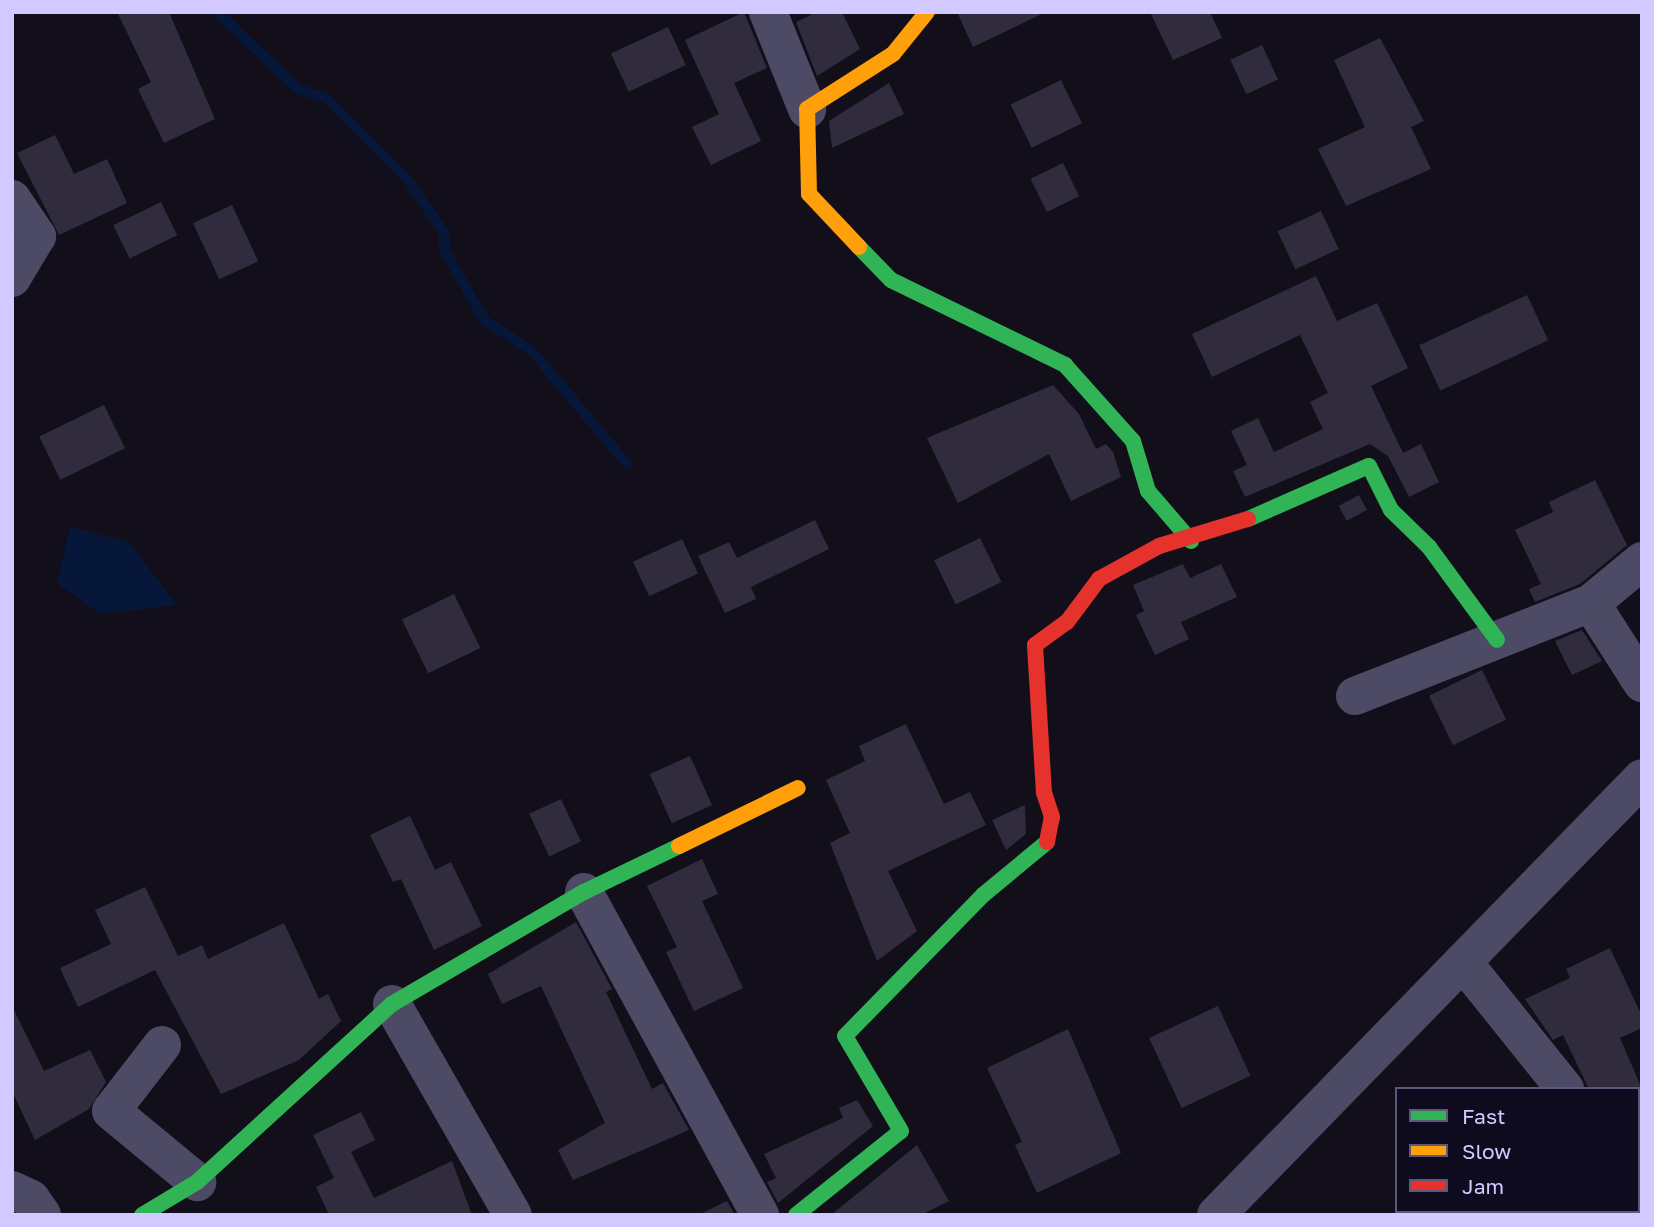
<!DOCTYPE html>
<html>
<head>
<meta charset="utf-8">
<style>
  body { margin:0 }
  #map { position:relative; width:1654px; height:1227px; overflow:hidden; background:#120f1a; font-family:"Golos Text",sans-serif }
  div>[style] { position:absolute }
  .water>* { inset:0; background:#07173a }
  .stream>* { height:10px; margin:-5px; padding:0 5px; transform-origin:5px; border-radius:5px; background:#07173a }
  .building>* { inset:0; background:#302c3e; transform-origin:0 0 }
  .street>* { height:38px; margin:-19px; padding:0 19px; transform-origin:19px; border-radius:19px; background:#4c4a64 }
  .fast>* { height:16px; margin:-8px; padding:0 8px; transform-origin:8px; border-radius:8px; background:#30b455 }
  .slow>* { height:16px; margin:-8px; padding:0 8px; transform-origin:8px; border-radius:8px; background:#ff9f0a }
  .jam>* { height:16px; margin:-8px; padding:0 8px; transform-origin:8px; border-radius:8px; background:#e5322d }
  span { translate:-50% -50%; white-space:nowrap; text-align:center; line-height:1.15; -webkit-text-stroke:7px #0f0b1f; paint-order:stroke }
  .frame { position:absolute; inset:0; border:14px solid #d1c9ff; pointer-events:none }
  .legend { position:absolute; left:1395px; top:1087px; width:245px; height:126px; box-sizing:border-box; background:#0f0b1f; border:2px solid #5d5779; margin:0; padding:9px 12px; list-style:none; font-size:21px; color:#d1c9ff }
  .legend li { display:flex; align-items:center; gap:14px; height:35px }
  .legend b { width:35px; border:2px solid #5d5779 }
</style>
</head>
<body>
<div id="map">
  <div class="water">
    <i style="clip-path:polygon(70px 527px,129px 542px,177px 605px,100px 614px,57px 583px)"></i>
  </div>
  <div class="stream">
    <i style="left:217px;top:12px;width:112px;rotate:43.5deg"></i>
    <i style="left:298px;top:89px;width:29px;rotate:18deg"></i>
    <i style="left:326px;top:98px;width:116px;rotate:45deg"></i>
    <i style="left:408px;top:180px;width:64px;rotate:55.8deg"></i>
    <i style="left:444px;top:233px;width:16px;rotate:90deg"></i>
    <i style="left:444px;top:249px;width:81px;rotate:60.6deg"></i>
    <i style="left:484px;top:320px;width:56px;rotate:32.6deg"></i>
    <i style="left:531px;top:350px;width:149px;rotate:49.9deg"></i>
  </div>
  <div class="building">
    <i style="clip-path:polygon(117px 12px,169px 12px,215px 119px,164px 143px,138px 89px,151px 82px)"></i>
    <i style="clip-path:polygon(744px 12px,767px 68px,734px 83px,761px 141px,711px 165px,692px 127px,719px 114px,685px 40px)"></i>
    <i style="clip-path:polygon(817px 12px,842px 12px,860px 49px,817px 76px,796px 22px)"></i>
    <i style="clip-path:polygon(957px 12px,1046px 12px,973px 47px)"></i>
    <i style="clip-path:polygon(1150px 12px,1210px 12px,1222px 38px,1173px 60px)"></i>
    <i style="left:668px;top:27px;width:42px;height:63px;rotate:65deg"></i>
    <i style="clip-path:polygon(1380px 38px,1424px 121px,1411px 127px,1431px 169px,1346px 206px,1318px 149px,1365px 127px,1334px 60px)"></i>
    <i style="left:1262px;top:45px;width:38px;height:35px;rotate:65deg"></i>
    <i style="left:1061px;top:80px;width:48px;height:56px;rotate:64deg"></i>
    <i style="clip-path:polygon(889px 83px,904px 114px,832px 148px,829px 121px)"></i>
    <i style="clip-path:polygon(55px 135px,74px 174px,107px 159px,127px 203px,59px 235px,17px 153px)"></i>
    <i style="left:1063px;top:163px;width:37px;height:36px;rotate:64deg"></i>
    <i style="left:161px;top:202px;width:37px;height:53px;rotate:64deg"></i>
    <i style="left:232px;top:205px;width:62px;height:43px;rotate:65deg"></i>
    <i style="left:1321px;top:211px;width:42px;height:48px;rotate:65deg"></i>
    <i style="clip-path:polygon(1316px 276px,1337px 321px,1377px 303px,1408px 368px,1371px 386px,1403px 453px,1421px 444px,1439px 482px,1409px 497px,1388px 456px,1370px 444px,1245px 497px,1233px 471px,1247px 465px,1231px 431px,1258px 418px,1274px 452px,1323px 429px,1310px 402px,1328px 393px,1300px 335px,1212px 377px,1192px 334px)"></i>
    <i style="left:1527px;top:295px;width:50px;height:119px;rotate:65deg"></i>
    <i style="clip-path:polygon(1053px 385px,1079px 414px,1096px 449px,1106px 444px,1113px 452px,1121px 477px,1071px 501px,1049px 454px,958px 503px,927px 438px)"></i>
    <i style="left:104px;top:405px;width:48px;height:72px;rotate:64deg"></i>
    <i style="clip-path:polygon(1595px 480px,1627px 545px,1580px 584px,1535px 602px,1529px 589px,1541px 584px,1515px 530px,1553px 512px,1549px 502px)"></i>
    <i style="left:1359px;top:495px;width:17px;height:23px;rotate:62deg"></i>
    <i style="clip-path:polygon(815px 520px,829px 549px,751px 587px,756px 599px,725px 613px,698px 556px,729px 542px,737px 558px)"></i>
    <i style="left:980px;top:538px;width:49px;height:51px;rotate:64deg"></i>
    <i style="left:682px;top:539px;width:38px;height:54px;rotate:65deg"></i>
    <i style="clip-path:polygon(1183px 564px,1190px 578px,1221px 564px,1237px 597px,1181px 622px,1189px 639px,1155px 655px,1136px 615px,1144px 611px,1133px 585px)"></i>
    <i style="left:454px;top:594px;width:60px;height:58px;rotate:64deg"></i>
    <i style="clip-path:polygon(1582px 630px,1602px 661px,1572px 675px,1555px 641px)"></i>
    <i style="left:1482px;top:670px;width:55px;height:59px;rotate:64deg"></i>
    <i style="clip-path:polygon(906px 724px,944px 804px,970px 792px,986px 825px,888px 871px,917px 931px,877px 961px,830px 843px,850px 833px,826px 780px,865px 761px,859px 746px)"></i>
    <i style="left:690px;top:756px;width:54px;height:44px;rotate:66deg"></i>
    <i style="left:561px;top:799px;width:47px;height:35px;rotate:65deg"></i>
    <i style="clip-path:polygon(1025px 805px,1026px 834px,1006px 850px,992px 820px)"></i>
    <i style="clip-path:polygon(410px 816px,435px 870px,451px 862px,482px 926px,434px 950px,401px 879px,393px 882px,370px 835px)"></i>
    <i style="clip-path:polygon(702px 859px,718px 894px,702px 901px,743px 988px,694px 1011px,666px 952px,677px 947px,647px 886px)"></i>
    <i style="clip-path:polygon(145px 887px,178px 956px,202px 945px,208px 959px,284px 923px,319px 999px,328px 994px,341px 1021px,299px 1060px,221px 1094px,155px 970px,78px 1007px,60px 968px,111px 944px,95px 910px)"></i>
    <i style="clip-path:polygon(576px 922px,612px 989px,606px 992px,652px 1089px,663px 1083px,689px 1130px,573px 1180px,558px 1150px,605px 1123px,541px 986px,502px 1004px,488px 974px)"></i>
    <i style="clip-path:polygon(1610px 948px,1642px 1016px,1642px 1028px,1620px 1038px,1642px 1089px,1589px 1089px,1563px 1035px,1553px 1040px,1525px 999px,1570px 978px,1566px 969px)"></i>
    <i style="clip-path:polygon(12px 1006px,44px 1071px,90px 1050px,106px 1082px,89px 1109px,35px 1140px,12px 1091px)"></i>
    <i style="left:1218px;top:1006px;width:77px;height:76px;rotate:65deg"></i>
    <i style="clip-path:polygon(1068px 1029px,1121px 1153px,1037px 1193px,1015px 1145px,1022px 1142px,987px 1068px)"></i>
    <i style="clip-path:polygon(857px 1100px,873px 1126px,778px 1203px,767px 1182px,776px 1178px,764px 1154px,843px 1118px,839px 1108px)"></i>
    <i style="clip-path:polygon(361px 1112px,375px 1140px,351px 1152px,374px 1198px,452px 1161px,472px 1215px,329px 1215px,316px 1187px,334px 1178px,313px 1135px)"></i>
    <i style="clip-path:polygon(917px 1145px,949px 1201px,921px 1215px,831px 1215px)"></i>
    <i style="clip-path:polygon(727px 1201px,735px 1215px,698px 1215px)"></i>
  </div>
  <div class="street">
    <i style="left:768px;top:12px;width:105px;rotate:68.1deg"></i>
    <i style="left:12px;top:199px;width:45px;rotate:56deg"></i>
    <i style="left:37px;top:236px;width:49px;rotate:120.8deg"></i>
    <i style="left:1642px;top:561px;width:66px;rotate:140.5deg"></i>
    <i style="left:1591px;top:603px;width:95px;rotate:57.5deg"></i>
    <i style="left:1355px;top:696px;width:254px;rotate:-21.5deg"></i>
    <i style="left:584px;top:892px;width:368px;rotate:61.4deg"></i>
    <i style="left:1463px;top:962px;width:163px;rotate:51.2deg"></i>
    <i style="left:392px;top:1004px;width:243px;rotate:60.2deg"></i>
    <i style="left:162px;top:1045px;width:83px;rotate:127.7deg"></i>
    <i style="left:111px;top:1111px;width:112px;rotate:39.5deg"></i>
    <i style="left:1638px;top:1152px;width:5px;rotate:37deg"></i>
    <i style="left:12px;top:1190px;width:21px;rotate:25deg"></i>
    <i style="left:31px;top:1199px;width:19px;rotate:55deg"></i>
    <i style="left:1216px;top:1215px;width:610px;rotate:-45.73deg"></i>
  </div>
  <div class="fast">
    <i style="left:859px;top:247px;width:46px;rotate:45.9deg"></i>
    <i style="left:891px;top:280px;width:194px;rotate:26deg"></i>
    <i style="left:1065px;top:365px;width:102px;rotate:48.2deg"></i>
    <i style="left:1133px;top:441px;width:52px;rotate:73.3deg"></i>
    <i style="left:1148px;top:491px;width:66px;rotate:49.3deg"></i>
    <i style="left:1248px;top:519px;width:132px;rotate:-23.7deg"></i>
    <i style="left:1369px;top:466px;width:49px;rotate:63.4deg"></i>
    <i style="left:1391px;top:510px;width:53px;rotate:44.2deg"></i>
    <i style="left:1429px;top:547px;width:115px;rotate:53.8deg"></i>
    <i style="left:142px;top:1215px;width:64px;rotate:-31deg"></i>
    <i style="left:197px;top:1182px;width:264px;rotate:-42.4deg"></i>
    <i style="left:392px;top:1004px;width:222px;rotate:-30.3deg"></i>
    <i style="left:584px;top:892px;width:106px;rotate:-25.8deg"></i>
    <i style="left:796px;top:1215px;width:134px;rotate:-38.7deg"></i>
    <i style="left:901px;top:1131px;width:110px;rotate:-120.5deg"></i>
    <i style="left:845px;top:1036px;width:197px;rotate:-45.6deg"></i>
    <i style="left:983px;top:895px;width:83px;rotate:-39.6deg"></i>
  </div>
  <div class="slow">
    <i style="left:859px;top:247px;width:73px;rotate:-133.3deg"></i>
    <i style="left:809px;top:194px;width:85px;rotate:-91.3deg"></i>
    <i style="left:807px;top:109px;width:102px;rotate:-32.6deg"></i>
    <i style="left:893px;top:54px;width:54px;rotate:-51deg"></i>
    <i style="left:679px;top:846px;width:132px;rotate:-26deg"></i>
  </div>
  <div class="jam">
    <i style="left:1047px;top:842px;width:25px;rotate:-79deg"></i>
    <i style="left:1052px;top:817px;width:25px;rotate:-108deg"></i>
    <i style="left:1044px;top:793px;width:148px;rotate:-93.5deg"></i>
    <i style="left:1035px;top:645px;width:39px;rotate:-36deg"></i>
    <i style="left:1067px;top:622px;width:54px;rotate:-53.3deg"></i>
    <i style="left:1099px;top:579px;width:68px;rotate:-28.8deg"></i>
    <i style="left:1159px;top:546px;width:93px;rotate:-16.9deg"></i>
  </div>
  <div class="frame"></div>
  <ul class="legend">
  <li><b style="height:9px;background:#30b455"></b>Fast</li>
  <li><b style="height:9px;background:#ff9f0a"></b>Slow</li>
  <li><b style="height:9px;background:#e5322d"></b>Jam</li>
  </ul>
</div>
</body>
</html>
